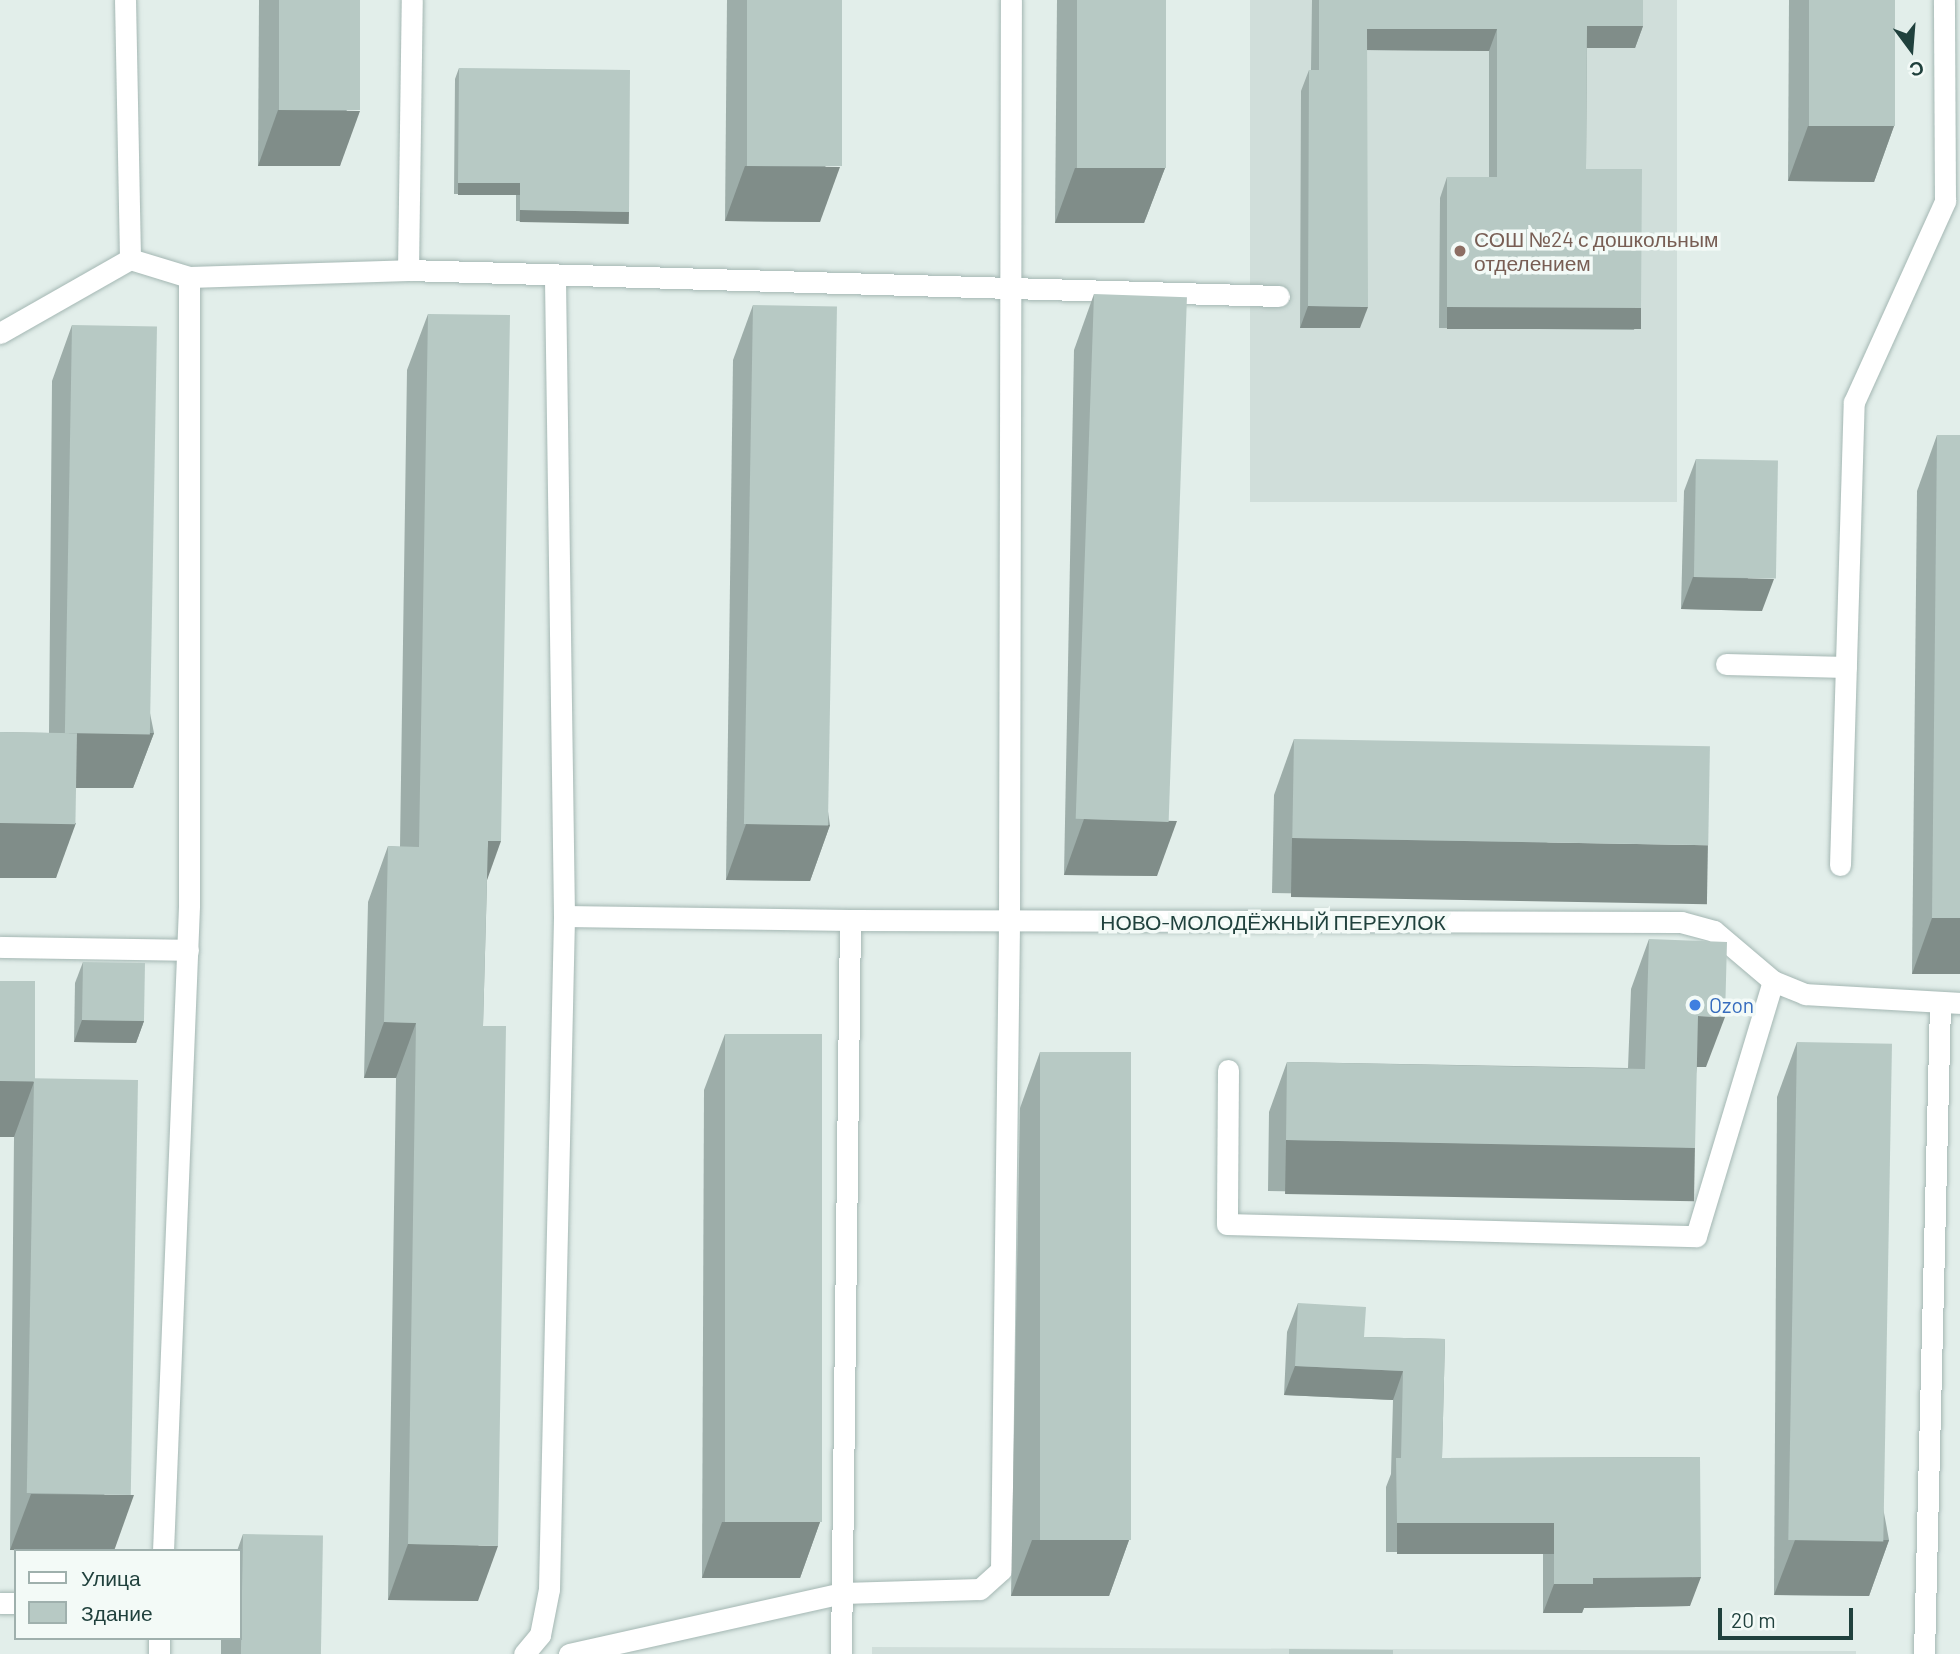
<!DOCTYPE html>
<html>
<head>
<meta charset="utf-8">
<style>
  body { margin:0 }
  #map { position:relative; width:1960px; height:1654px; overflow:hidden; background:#e2eeea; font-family:Barlow,sans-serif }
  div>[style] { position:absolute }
  .built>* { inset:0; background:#d0deda; transform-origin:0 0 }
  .roads { filter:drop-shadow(0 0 2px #a4b7b3) drop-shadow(0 0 2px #a4b7b3) }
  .service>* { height:21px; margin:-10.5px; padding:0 10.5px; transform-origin:10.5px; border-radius:10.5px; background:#fff }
  .minor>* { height:21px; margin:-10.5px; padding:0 10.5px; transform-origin:10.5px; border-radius:10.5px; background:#fff }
  .wall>* { inset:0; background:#9dada9 }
  .shaded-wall>* { inset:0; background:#808d89; transform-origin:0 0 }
  .building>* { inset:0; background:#b7c9c4; transform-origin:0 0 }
  .dots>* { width:19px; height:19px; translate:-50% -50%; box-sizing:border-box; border:4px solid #f3faf7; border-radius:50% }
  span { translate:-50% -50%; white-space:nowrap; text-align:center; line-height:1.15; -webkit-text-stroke:7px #f3faf7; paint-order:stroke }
  .education-label { font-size:21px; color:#785e54 }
  .left { translate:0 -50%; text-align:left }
  .street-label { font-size:21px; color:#20413d }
  .shop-label { font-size:21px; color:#366cbe }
  .legend { position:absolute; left:14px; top:1549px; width:228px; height:91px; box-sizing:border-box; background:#f3faf7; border:2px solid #9fb0ad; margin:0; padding:9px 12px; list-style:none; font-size:21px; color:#20413d }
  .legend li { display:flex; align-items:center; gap:14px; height:35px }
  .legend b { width:35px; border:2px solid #9fb0ad }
  .north { position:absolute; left:1876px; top:14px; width:70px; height:70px; -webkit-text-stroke:5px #f3faf7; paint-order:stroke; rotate:164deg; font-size:19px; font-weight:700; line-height:28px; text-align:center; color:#20413d }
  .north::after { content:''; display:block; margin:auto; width:24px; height:32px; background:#20413d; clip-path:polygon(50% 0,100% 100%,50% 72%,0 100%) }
  .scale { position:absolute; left:1718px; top:1608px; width:135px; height:32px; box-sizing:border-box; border:4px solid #20413d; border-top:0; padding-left:9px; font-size:21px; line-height:24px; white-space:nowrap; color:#20413d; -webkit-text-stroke:5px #f3faf7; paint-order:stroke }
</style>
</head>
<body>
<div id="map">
  <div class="built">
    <i style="left:1250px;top:0;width:427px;height:502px"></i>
    <i style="clip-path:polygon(872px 1647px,1856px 1651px,1856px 1654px,872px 1654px)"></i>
  </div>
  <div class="roads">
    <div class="service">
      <i style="left:130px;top:259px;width:62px;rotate:17deg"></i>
      <i style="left:189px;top:277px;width:219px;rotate:-1.8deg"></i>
      <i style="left:408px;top:270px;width:871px;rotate:1.71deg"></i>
      <i style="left:408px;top:270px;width:270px;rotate:-89.2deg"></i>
      <i style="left:1726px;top:664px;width:120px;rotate:1.4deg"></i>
      <i style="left:1840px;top:865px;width:463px;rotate:-88.3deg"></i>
      <i style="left:1854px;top:402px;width:221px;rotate:-65.6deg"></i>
      <i style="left:1945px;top:201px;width:201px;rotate:-90.3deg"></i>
      <i style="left:1228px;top:1070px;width:154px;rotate:90.4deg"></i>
      <i style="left:1227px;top:1224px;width:469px;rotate:1.5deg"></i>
      <i style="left:1696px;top:1236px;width:266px;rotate:-73.2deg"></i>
      <i style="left:163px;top:1551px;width:646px;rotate:-87.69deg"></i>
      <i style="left:189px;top:906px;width:629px;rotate:-90deg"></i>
      <i style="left:0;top:1603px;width:16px"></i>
      <i style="left:159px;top:1654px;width:16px;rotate:-90deg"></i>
      <i style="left:524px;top:1654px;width:25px;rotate:-50deg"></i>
      <i style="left:540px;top:1635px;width:47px;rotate:-78.9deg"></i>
      <i style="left:549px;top:1589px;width:673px;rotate:-88.72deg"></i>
      <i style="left:564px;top:916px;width:640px;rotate:-90.81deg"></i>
      <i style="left:569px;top:1654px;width:280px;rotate:-12.6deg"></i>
      <i style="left:842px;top:1593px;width:138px;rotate:-1.7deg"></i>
      <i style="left:980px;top:1589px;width:28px;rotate:-42deg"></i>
      <i style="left:1001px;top:1570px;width:649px;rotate:-89.29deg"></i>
      <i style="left:1009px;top:921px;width:921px;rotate:-89.88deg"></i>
      <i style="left:841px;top:1654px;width:734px;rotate:-89.3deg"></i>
      <i style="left:1924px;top:1654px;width:652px;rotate:-88.59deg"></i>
    </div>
    <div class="minor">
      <i style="left:0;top:333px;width:150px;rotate:-29.6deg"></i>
      <i style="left:130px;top:259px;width:259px;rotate:-91.1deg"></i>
      <i style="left:564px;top:916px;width:286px;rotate:0.8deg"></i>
      <i style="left:850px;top:920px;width:831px;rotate:0.14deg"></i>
      <i style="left:1681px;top:922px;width:34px;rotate:15deg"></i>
      <i style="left:1714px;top:931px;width:77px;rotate:40.3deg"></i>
      <i style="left:1773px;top:981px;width:35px;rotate:22deg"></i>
      <i style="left:1805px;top:994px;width:155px;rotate:3.3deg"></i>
      <i style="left:0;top:947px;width:188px;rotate:0.9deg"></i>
    </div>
  </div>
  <div class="wall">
    <i style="clip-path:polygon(259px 0,360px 0,340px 166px,258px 166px)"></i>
    <i style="clip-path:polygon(727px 0,842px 0,820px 222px,725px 221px)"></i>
    <i style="clip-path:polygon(1057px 0,1166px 0,1165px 168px,1144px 223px,1055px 223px)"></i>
    <i style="clip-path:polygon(1312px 0,1643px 0,1643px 26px,1635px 48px,1587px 48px,1586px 169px,1641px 308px,1634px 330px,1439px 328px,1440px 198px,1447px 177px,1489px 177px,1489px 51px,1367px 50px,1360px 328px,1300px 328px,1301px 91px,1309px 70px,1311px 70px)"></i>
    <i style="clip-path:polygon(1789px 0,1895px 0,1894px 126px,1874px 182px,1788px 181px)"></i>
    <i style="clip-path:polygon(459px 68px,629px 212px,625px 223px,516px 221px,516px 194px,454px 194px,455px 79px)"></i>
    <i style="clip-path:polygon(1094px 294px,1157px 876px,1064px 875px,1074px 350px)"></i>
    <i style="clip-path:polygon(753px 305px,830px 825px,810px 881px,726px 880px,733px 360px)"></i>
    <i style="clip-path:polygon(428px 314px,487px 882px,483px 1026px,478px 1601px,388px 1600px,396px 1078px,364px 1078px,368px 902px,388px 846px,400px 847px,407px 370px)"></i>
    <i style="clip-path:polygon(72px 325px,154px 733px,133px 788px,76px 788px,56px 878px,0 878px,0 732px,49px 733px,52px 381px)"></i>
    <i style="clip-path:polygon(1937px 435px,1960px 435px,1960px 974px,1912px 974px,1917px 491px)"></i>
    <i style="clip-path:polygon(1696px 459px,1762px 611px,1681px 609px,1684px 491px)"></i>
    <i style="clip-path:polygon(1294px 739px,1688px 900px,1272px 893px,1274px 795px)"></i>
    <i style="clip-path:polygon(1649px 939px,1706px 1067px,1697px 1067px,1677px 1198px,1268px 1191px,1269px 1112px,1287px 1062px,1628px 1068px,1631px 989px)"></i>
    <i style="clip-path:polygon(83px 962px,144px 1021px,136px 1043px,74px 1042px,75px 983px)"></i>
    <i style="clip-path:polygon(0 981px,34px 1082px,114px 1551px,10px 1550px,14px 1137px,0 1137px)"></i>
    <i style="clip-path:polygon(725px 1034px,820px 1522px,800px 1578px,702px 1578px,704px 1090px)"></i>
    <i style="clip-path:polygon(1797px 1042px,1889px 1540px,1869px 1596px,1774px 1595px,1777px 1097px)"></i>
    <i style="clip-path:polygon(1040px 1052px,1129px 1540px,1109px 1596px,1011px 1596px,1020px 1108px)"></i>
    <i style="clip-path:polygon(1298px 1303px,1364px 1337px,1445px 1339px,1442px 1458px,1700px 1457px,1690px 1606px,1584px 1608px,1582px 1613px,1543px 1613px,1543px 1552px,1386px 1552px,1386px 1487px,1391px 1474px,1393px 1400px,1284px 1395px,1287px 1332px)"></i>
    <i style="clip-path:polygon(243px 1534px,320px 1654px,221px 1654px,221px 1638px,240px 1638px,240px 1551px,237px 1551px)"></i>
  </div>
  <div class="shaded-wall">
    <i style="clip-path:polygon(1587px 26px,1643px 26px,1635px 48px,1579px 48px)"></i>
    <i style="clip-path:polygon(1367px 29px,1497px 29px,1489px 51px,1359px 50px)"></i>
    <i style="clip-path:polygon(278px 110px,360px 111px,340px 166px,258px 166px)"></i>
    <i style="clip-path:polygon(1808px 126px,1894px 126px,1874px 182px,1788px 181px)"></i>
    <i style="clip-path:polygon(745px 166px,840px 167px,820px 222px,725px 221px)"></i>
    <i style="clip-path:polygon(1075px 168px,1165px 168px,1144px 223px,1055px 223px)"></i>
    <i style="left:458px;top:183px;width:62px;height:12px"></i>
    <i style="left:520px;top:210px;width:109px;height:12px;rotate:1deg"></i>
    <i style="clip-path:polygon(1308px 306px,1368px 307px,1360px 328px,1300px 328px)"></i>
    <i style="left:1447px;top:307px;width:194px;height:22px"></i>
    <i style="clip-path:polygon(1693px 577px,1774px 579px,1762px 611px,1681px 609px)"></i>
    <i style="clip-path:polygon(69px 733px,154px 733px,133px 788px,49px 788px)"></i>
    <i style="clip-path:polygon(1084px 819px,1177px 821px,1157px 876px,1064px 875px)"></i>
    <i style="clip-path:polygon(0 823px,76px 823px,56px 878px,0 878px)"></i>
    <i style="clip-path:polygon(746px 824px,830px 825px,810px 881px,726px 880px)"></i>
    <i style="left:1292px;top:838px;width:416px;height:59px;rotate:1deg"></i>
    <i style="clip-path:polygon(488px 841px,501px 841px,481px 897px)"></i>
    <i style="clip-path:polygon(1932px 918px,1960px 918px,1960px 974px,1912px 974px)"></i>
    <i style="clip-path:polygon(1698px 1016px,1725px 1017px,1706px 1067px,1680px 1067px)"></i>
    <i style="clip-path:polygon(82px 1020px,144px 1021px,136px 1043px,74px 1042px)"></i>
    <i style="clip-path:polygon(384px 1022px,416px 1023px,396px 1078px,364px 1078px)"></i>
    <i style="clip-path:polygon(0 1081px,34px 1082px,14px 1137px,0 1137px)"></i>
    <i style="left:1286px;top:1140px;width:409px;height:54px;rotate:1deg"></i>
    <i style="clip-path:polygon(1295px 1366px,1403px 1371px,1393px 1400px,1284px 1395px)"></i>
    <i style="clip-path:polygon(31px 1494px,134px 1495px,114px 1551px,10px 1550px)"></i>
    <i style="clip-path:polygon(722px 1522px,820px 1522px,800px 1578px,702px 1578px)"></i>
    <i style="left:1397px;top:1523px;width:157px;height:31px"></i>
    <i style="clip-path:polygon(1032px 1540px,1129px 1540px,1109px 1596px,1011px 1596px)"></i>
    <i style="clip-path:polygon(1795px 1540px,1889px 1540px,1869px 1596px,1774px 1595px)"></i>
    <i style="clip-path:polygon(408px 1544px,498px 1546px,478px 1601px,388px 1600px)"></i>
    <i style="clip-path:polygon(1701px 1577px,1690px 1606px,1584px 1608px,1582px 1613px,1543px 1613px,1554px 1584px,1593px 1578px)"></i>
  </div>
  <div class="building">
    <i style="left:279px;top:0;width:81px;height:110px"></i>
    <i style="left:747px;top:0;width:95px;height:166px"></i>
    <i style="left:1077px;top:0;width:89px;height:168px"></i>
    <i style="clip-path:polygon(1319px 0,1643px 0,1643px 26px,1587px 26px,1586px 169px,1642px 169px,1641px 308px,1447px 307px,1447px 177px,1497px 177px,1497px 29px,1367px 29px,1368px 307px,1308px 306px,1309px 70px,1319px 70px)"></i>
    <i style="left:1809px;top:0;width:86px;height:126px"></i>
    <i style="clip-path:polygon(459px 68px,630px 70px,629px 212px,520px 210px,520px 183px,458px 183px)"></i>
    <i style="left:1094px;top:294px;width:93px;height:525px;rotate:2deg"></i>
    <i style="left:753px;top:305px;width:84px;height:519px;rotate:1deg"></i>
    <i style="clip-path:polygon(428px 314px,510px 315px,501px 841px,488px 841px,483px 1026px,506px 1026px,498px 1546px,408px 1544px,416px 1023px,384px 1022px,388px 846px,419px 847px)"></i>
    <i style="left:72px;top:325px;width:85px;height:408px;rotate:1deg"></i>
    <i style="clip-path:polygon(1937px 435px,1960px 435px,1960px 918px,1932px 918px)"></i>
    <i style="left:1696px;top:459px;width:82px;height:118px;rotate:1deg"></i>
    <i style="left:0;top:732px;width:77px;height:91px;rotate:1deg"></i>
    <i style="left:1294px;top:739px;width:416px;height:99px;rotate:1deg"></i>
    <i style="clip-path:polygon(1649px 939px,1727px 942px,1725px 1017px,1698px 1016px,1695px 1148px,1286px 1140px,1287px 1062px,1645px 1069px)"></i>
    <i style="left:83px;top:962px;width:62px;height:58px;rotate:1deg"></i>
    <i style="left:0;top:981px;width:35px;height:100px"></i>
    <i style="left:725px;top:1034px;width:97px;height:488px"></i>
    <i style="left:1797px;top:1042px;width:95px;height:498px;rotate:1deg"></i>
    <i style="left:1040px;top:1052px;width:91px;height:488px"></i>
    <i style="left:138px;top:1080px;width:415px;height:104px;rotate:91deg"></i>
    <i style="clip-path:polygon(1298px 1303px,1366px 1307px,1364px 1337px,1445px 1339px,1442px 1458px,1700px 1457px,1701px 1577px,1593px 1578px,1593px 1584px,1554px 1584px,1554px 1523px,1397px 1523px,1396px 1458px,1401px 1458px,1403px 1371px,1295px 1366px)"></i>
    <i style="left:243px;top:1534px;width:80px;height:120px;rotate:1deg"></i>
    <i style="clip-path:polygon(1289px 1649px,1393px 1650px,1393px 1654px,1289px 1654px)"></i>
  </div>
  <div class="dots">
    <i style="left:1460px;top:251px;background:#8d6e63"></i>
    <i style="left:1695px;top:1005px;background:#3f7fe0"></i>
  </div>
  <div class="education-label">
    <span class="left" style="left:1474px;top:251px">СОШ №24 с дошкольным<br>отделением</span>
  </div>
  <div class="street-label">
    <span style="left:1273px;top:922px">НОВО-МОЛОДЁЖНЫЙ ПЕРЕУЛОК</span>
  </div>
  <div class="shop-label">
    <span class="left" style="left:1709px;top:1005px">Ozon</span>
  </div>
  <ul class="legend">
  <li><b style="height:9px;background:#fff"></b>Улица</li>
  <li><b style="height:19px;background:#b7c9c4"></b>Здание</li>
  </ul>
  <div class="north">С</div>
  <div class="scale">20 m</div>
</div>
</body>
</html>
